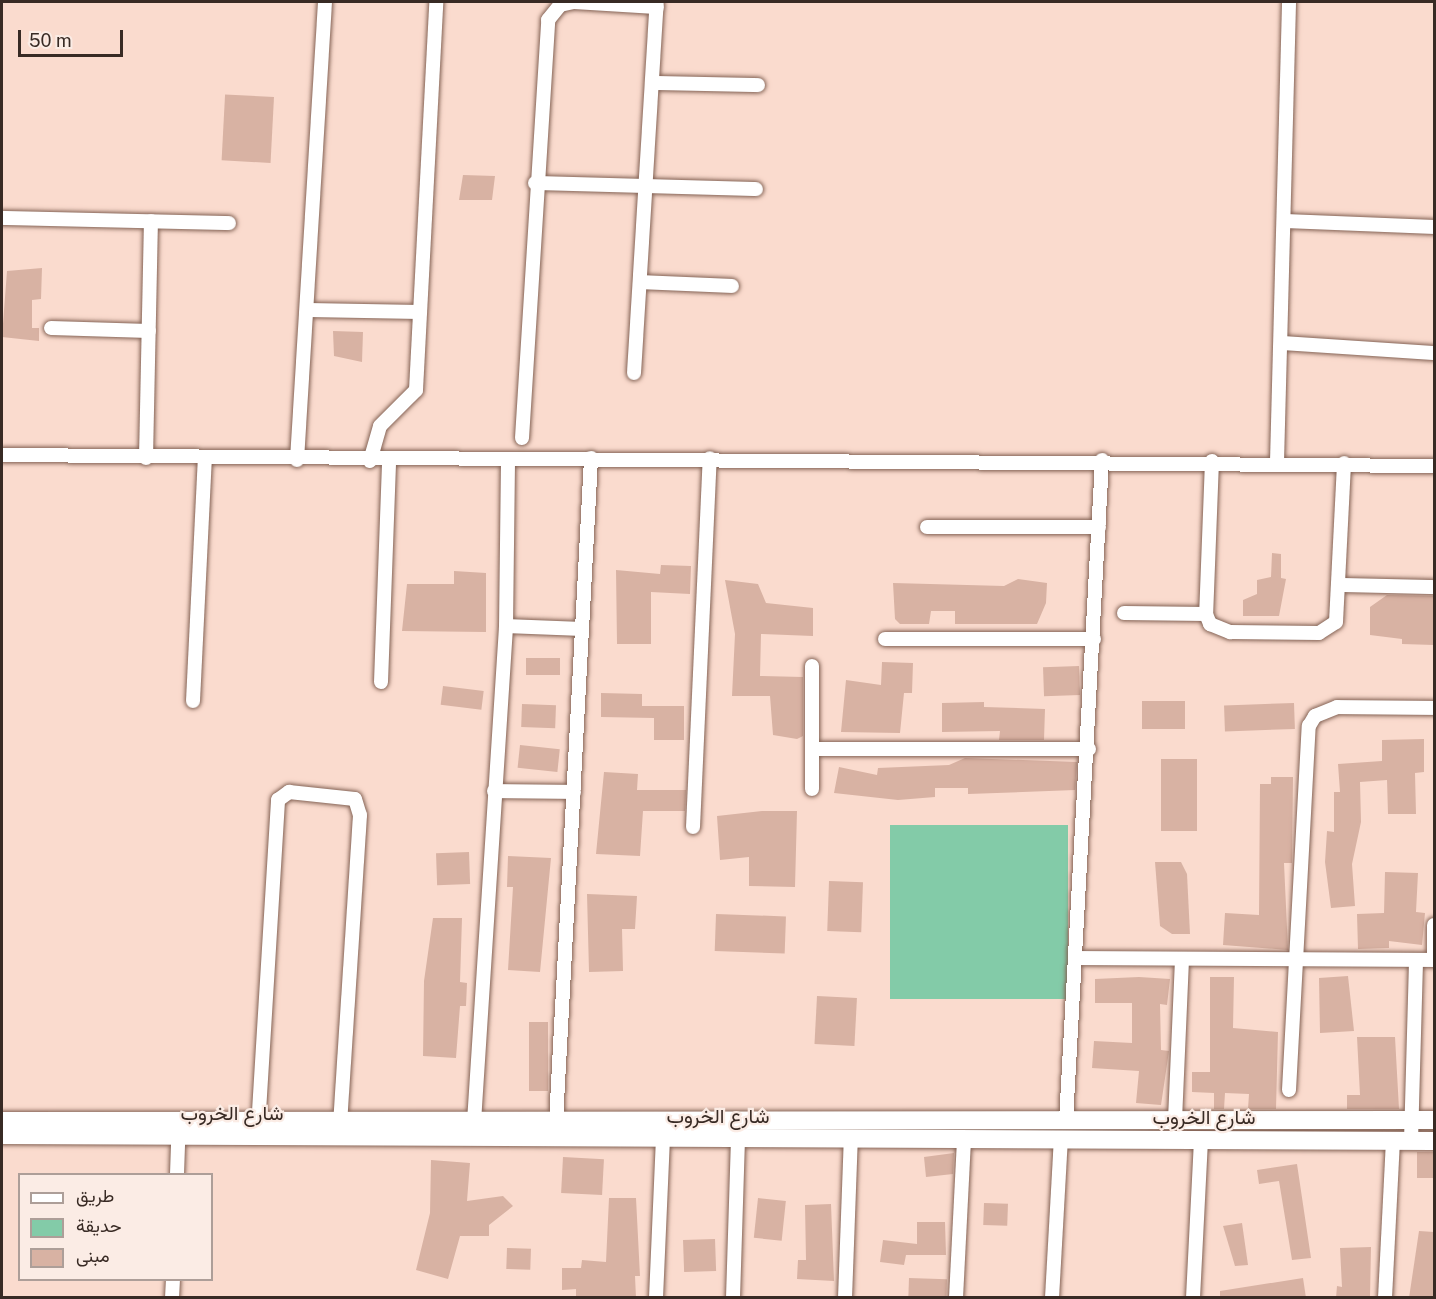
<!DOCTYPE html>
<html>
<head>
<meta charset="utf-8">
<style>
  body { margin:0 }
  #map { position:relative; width:1436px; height:1299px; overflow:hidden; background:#fadbce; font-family:"Public Sans",Vazirmatn,sans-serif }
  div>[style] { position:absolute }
  .green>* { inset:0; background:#83cba8; transform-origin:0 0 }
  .building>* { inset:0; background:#d8b2a3; transform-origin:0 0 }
  .roads { filter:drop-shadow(0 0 2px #846355) drop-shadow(0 0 2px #846355) }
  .minor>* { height:14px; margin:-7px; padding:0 7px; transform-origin:7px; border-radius:7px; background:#fff }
  .major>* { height:18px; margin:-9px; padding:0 9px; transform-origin:9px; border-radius:9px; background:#fff }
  span { translate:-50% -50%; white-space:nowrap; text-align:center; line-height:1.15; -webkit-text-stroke:4.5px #fbece5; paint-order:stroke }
  .street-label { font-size:20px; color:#382a24 }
  .frame { position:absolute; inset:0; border:3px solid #382a24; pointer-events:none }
  .legend { position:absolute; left:18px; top:1173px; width:195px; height:108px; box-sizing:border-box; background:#fbece5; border:2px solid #ad9e98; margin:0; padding:8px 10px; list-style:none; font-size:18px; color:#382a24 }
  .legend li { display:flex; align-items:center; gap:12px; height:30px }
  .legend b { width:30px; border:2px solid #ad9e98 }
  .scale { position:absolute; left:18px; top:30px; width:105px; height:27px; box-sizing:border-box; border:3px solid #382a24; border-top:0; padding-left:8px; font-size:18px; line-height:21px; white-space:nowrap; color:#382a24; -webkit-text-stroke:4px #fbece5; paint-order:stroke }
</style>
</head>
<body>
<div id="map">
  <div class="green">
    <i style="left:890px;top:825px;width:178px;height:174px"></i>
  </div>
  <div class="building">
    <i style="left:274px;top:97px;width:66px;height:49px;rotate:93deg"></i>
    <i style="clip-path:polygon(463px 175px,495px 176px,492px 200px,459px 200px)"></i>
    <i style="clip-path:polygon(42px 268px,41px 299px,32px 300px,32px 328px,39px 328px,39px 341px,2px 337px,7px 271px)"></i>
    <i style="clip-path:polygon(333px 331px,363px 332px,362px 362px,334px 356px)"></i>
    <i style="clip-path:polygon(1272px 553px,1281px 554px,1281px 578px,1286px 579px,1279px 616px,1243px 616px,1243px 600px,1257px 594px,1257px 580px,1271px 577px)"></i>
    <i style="clip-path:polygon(661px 565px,691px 566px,690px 594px,651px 592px,651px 644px,617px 644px,616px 570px,660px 574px)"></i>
    <i style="clip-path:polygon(454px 571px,486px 573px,486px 632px,402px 631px,407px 584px,454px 584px)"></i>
    <i style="clip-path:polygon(1018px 579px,1047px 583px,1046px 603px,1037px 624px,955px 624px,955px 611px,931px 611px,929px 624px,900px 624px,895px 619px,893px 583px,1004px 586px)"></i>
    <i style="clip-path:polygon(725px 580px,758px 584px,766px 603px,813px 608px,813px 636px,761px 634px,760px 676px,803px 677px,803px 736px,797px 739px,773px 735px,770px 696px,732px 696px,735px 634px)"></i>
    <i style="clip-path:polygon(1387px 595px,1434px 596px,1434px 645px,1402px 644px,1402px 639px,1370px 635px,1370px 607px)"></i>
    <i style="left:526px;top:658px;width:34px;height:17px"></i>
    <i style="clip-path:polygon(882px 662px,913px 663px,912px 693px,904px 693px,900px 733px,841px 732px,846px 680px,881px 685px)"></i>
    <i style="left:1079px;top:666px;width:29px;height:36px;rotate:88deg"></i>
    <i style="left:443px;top:686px;width:41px;height:19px;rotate:7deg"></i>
    <i style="clip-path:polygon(601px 693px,642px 694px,642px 706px,684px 706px,684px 740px,654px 740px,654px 718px,601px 717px)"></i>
    <i style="left:1142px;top:701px;width:43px;height:28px"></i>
    <i style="clip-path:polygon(984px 702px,984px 707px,1045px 709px,1044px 740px,999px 740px,1000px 731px,942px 732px,942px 703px)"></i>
    <i style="left:1294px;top:703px;width:26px;height:70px;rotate:88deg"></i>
    <i style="left:522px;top:704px;width:34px;height:23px;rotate:2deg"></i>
    <i style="clip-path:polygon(1424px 739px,1424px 772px,1415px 773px,1416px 814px,1388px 814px,1387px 780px,1360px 782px,1361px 822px,1352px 864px,1355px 906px,1331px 908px,1325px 862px,1327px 831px,1334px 832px,1334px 792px,1340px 792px,1338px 764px,1382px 761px,1382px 740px)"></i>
    <i style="left:520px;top:745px;width:40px;height:23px;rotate:6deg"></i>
    <i style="clip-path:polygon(965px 758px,1077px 762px,1075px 790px,968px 794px,968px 788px,935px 788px,935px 797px,898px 800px,834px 793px,839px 767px,877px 775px,878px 768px,949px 765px)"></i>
    <i style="left:1161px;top:759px;width:36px;height:72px"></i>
    <i style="clip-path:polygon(604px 772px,638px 774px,637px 790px,686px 790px,685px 811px,643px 811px,640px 856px,596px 854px)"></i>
    <i style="clip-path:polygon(1271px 777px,1293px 777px,1292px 863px,1284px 863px,1288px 950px,1223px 945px,1225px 913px,1259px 915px,1260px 784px,1271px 784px)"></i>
    <i style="clip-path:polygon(762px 811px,797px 811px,795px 887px,749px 886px,749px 857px,720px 860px,717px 816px)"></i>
    <i style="left:469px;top:852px;width:32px;height:33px;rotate:88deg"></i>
    <i style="clip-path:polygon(508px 856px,551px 858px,540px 972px,508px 970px,513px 887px,507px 887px)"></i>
    <i style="clip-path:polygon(1155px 862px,1181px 862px,1187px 874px,1190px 934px,1172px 934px,1160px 926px)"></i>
    <i style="clip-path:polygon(1385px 872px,1418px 873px,1416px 912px,1425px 913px,1422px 945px,1389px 941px,1389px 948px,1358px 949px,1357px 914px,1384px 913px)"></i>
    <i style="left:829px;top:881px;width:34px;height:50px;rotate:2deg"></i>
    <i style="clip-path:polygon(587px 894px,637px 896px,635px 929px,622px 929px,623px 971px,589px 972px)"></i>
    <i style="left:716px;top:914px;width:70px;height:37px;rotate:2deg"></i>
    <i style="clip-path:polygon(433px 918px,462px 918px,460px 982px,467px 983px,466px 1006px,460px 1006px,456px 1058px,423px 1056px,424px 981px)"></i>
    <i style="clip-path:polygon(1348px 976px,1354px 1031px,1320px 1033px,1319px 978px)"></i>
    <i style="clip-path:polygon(1139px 977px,1170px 979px,1167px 1005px,1160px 1004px,1161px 1050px,1169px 1051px,1161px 1105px,1136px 1103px,1139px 1071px,1092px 1068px,1094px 1041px,1132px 1043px,1132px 1003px,1095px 1003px,1095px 979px)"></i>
    <i style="clip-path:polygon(1210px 977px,1234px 977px,1233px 1028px,1278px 1032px,1276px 1109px,1248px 1109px,1249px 1094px,1225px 1093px,1224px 1109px,1214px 1109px,1214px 1093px,1192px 1092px,1192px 1072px,1210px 1072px)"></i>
    <i style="left:817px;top:996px;width:40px;height:48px;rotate:3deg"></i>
    <i style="left:529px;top:1022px;width:19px;height:69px"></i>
    <i style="clip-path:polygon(1357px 1037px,1395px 1037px,1399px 1109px,1347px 1109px,1347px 1095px,1360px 1095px)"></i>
    <i style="left:1417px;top:1152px;width:17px;height:26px"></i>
    <i style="clip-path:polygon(954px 1153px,953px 1174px,926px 1177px,924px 1157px)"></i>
    <i style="left:563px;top:1157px;width:41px;height:36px;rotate:3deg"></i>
    <i style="clip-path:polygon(431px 1160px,470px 1163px,467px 1201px,503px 1196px,513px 1206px,489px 1225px,489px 1236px,460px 1236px,448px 1279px,416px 1270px,430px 1213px)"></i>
    <i style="clip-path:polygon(1297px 1164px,1311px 1258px,1292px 1260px,1279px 1181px,1259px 1184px,1257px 1170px)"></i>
    <i style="clip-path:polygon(609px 1198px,636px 1198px,640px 1276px,635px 1276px,636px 1298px,576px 1298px,576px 1289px,562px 1290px,562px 1268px,581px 1268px,582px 1260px,606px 1262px)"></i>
    <i style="left:758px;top:1198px;width:28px;height:40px;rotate:6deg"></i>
    <i style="left:984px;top:1203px;width:24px;height:22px;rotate:2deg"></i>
    <i style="clip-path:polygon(831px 1204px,834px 1281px,797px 1279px,798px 1260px,806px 1260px,805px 1205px)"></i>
    <i style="clip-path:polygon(917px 1222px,945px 1222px,946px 1255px,906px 1255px,904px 1265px,880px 1262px,883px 1240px,917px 1244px)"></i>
    <i style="clip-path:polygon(1242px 1223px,1248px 1265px,1235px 1266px,1223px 1226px)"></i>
    <i style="clip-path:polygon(1419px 1231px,1434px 1232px,1434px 1298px,1409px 1298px)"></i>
    <i style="left:715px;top:1239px;width:32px;height:32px;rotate:88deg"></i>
    <i style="clip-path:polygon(1371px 1247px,1370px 1298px,1336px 1298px,1337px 1286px,1342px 1287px,1340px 1248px)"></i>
    <i style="left:507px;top:1248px;width:24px;height:21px;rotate:2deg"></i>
    <i style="left:909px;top:1278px;width:38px;height:20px;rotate:2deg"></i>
    <i style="clip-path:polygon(1303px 1278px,1306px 1298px,1220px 1298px,1220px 1291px)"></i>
  </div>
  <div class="roads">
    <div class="minor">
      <i style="left:652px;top:83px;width:106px;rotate:1.1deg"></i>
      <i style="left:535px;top:183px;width:221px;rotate:1.6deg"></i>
      <i style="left:2px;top:218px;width:227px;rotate:1.3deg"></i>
      <i style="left:1286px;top:221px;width:148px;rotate:2.3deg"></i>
      <i style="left:640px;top:282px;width:92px;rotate:2.5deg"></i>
      <i style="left:308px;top:310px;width:112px;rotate:1deg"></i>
      <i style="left:51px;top:328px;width:98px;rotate:1.8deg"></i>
      <i style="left:1282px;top:343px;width:152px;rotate:3.8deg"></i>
      <i style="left:634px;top:373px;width:372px;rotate:-86.5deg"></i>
      <i style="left:522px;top:438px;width:419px;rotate:-86.4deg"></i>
      <i style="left:548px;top:20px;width:19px;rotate:-51deg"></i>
      <i style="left:560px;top:5px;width:13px;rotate:-13deg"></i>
      <i style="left:573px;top:2px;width:84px;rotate:3.4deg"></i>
      <i style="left:2px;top:455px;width:1432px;rotate:0.44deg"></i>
      <i style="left:146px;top:458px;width:237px;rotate:-88.8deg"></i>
      <i style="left:297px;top:460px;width:459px;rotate:-86.5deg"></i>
      <i style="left:370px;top:461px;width:36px;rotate:-74deg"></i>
      <i style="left:380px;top:426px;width:51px;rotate:-45deg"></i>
      <i style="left:416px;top:390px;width:389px;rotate:-87deg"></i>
      <i style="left:1212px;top:461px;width:153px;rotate:92.2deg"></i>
      <i style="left:1206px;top:614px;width:11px;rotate:68deg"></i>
      <i style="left:1210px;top:624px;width:22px;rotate:22deg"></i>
      <i style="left:1230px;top:632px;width:89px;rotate:0.6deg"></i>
      <i style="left:1319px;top:633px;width:20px;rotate:-33deg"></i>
      <i style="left:1336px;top:622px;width:159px;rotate:-87.1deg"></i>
      <i style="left:1277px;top:462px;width:460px;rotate:-88.5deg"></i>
      <i style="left:927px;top:527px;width:172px"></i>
      <i style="left:1339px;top:585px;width:95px;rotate:1.2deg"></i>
      <i style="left:1124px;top:613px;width:82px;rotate:0.7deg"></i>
      <i style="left:506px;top:626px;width:76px;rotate:2.3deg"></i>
      <i style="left:885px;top:639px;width:209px"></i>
      <i style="left:812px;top:666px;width:123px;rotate:90deg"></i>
      <i style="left:381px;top:682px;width:220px;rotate:-87.9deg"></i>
      <i style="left:193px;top:701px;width:243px;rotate:-87.2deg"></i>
      <i style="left:812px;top:749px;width:277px"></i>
      <i style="left:494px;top:791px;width:80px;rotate:0.7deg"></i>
      <i style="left:693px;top:827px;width:369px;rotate:-87.4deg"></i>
      <i style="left:1078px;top:958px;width:356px;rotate:0.3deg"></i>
      <i style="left:1434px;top:960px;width:35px;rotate:-90deg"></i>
      <i style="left:1289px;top:1090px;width:365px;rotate:-86.9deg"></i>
      <i style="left:1309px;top:726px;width:12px;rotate:-59deg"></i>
      <i style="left:1315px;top:716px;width:24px;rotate:-22deg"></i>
      <i style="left:1337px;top:707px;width:97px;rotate:0.6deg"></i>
      <i style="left:1175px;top:1120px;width:161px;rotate:-87.5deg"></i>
      <i style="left:1066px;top:1121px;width:662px;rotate:-86.88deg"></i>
      <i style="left:474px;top:1122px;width:497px;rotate:-86.3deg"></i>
      <i style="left:506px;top:626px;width:166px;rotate:-89.3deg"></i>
      <i style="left:556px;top:1122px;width:665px;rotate:-86.98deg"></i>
      <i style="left:258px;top:1128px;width:329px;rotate:-86.5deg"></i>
      <i style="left:278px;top:800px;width:14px;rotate:-36deg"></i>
      <i style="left:289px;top:792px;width:66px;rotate:6.1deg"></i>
      <i style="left:355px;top:799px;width:17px;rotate:73deg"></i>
      <i style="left:360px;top:815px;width:308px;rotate:93.7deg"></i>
      <i style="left:1411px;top:1141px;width:181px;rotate:-88.4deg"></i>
      <i style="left:177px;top:1174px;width:38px;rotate:-88deg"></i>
      <i style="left:172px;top:1298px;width:18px;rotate:-87deg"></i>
      <i style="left:656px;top:1298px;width:160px;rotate:-87.5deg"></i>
      <i style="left:733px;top:1298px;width:160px;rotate:-88.2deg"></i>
      <i style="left:845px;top:1298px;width:160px;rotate:-87.9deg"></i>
      <i style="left:956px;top:1298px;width:159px;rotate:-87.1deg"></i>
      <i style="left:1052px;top:1298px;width:159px;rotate:-86.8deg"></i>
      <i style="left:1193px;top:1298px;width:158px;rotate:-87.1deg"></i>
      <i style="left:1385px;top:1298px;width:157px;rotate:-87.1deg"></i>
    </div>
    <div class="major">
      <i style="left:2px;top:1121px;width:1432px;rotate:-0.04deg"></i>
      <i style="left:2px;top:1135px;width:1432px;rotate:0.24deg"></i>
    </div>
  </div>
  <div class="street-label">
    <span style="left:232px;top:1113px">شارع الخروب</span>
    <span style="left:718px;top:1116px">شارع الخروب</span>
    <span style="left:1204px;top:1117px">شارع الخروب</span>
  </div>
  <div class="frame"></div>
  <ul class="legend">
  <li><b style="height:8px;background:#fff"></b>طريق</li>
  <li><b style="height:16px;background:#83cba8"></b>حديقة</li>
  <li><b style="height:16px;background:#d8b2a3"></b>مبنى</li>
  </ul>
  <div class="scale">50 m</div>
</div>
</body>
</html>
